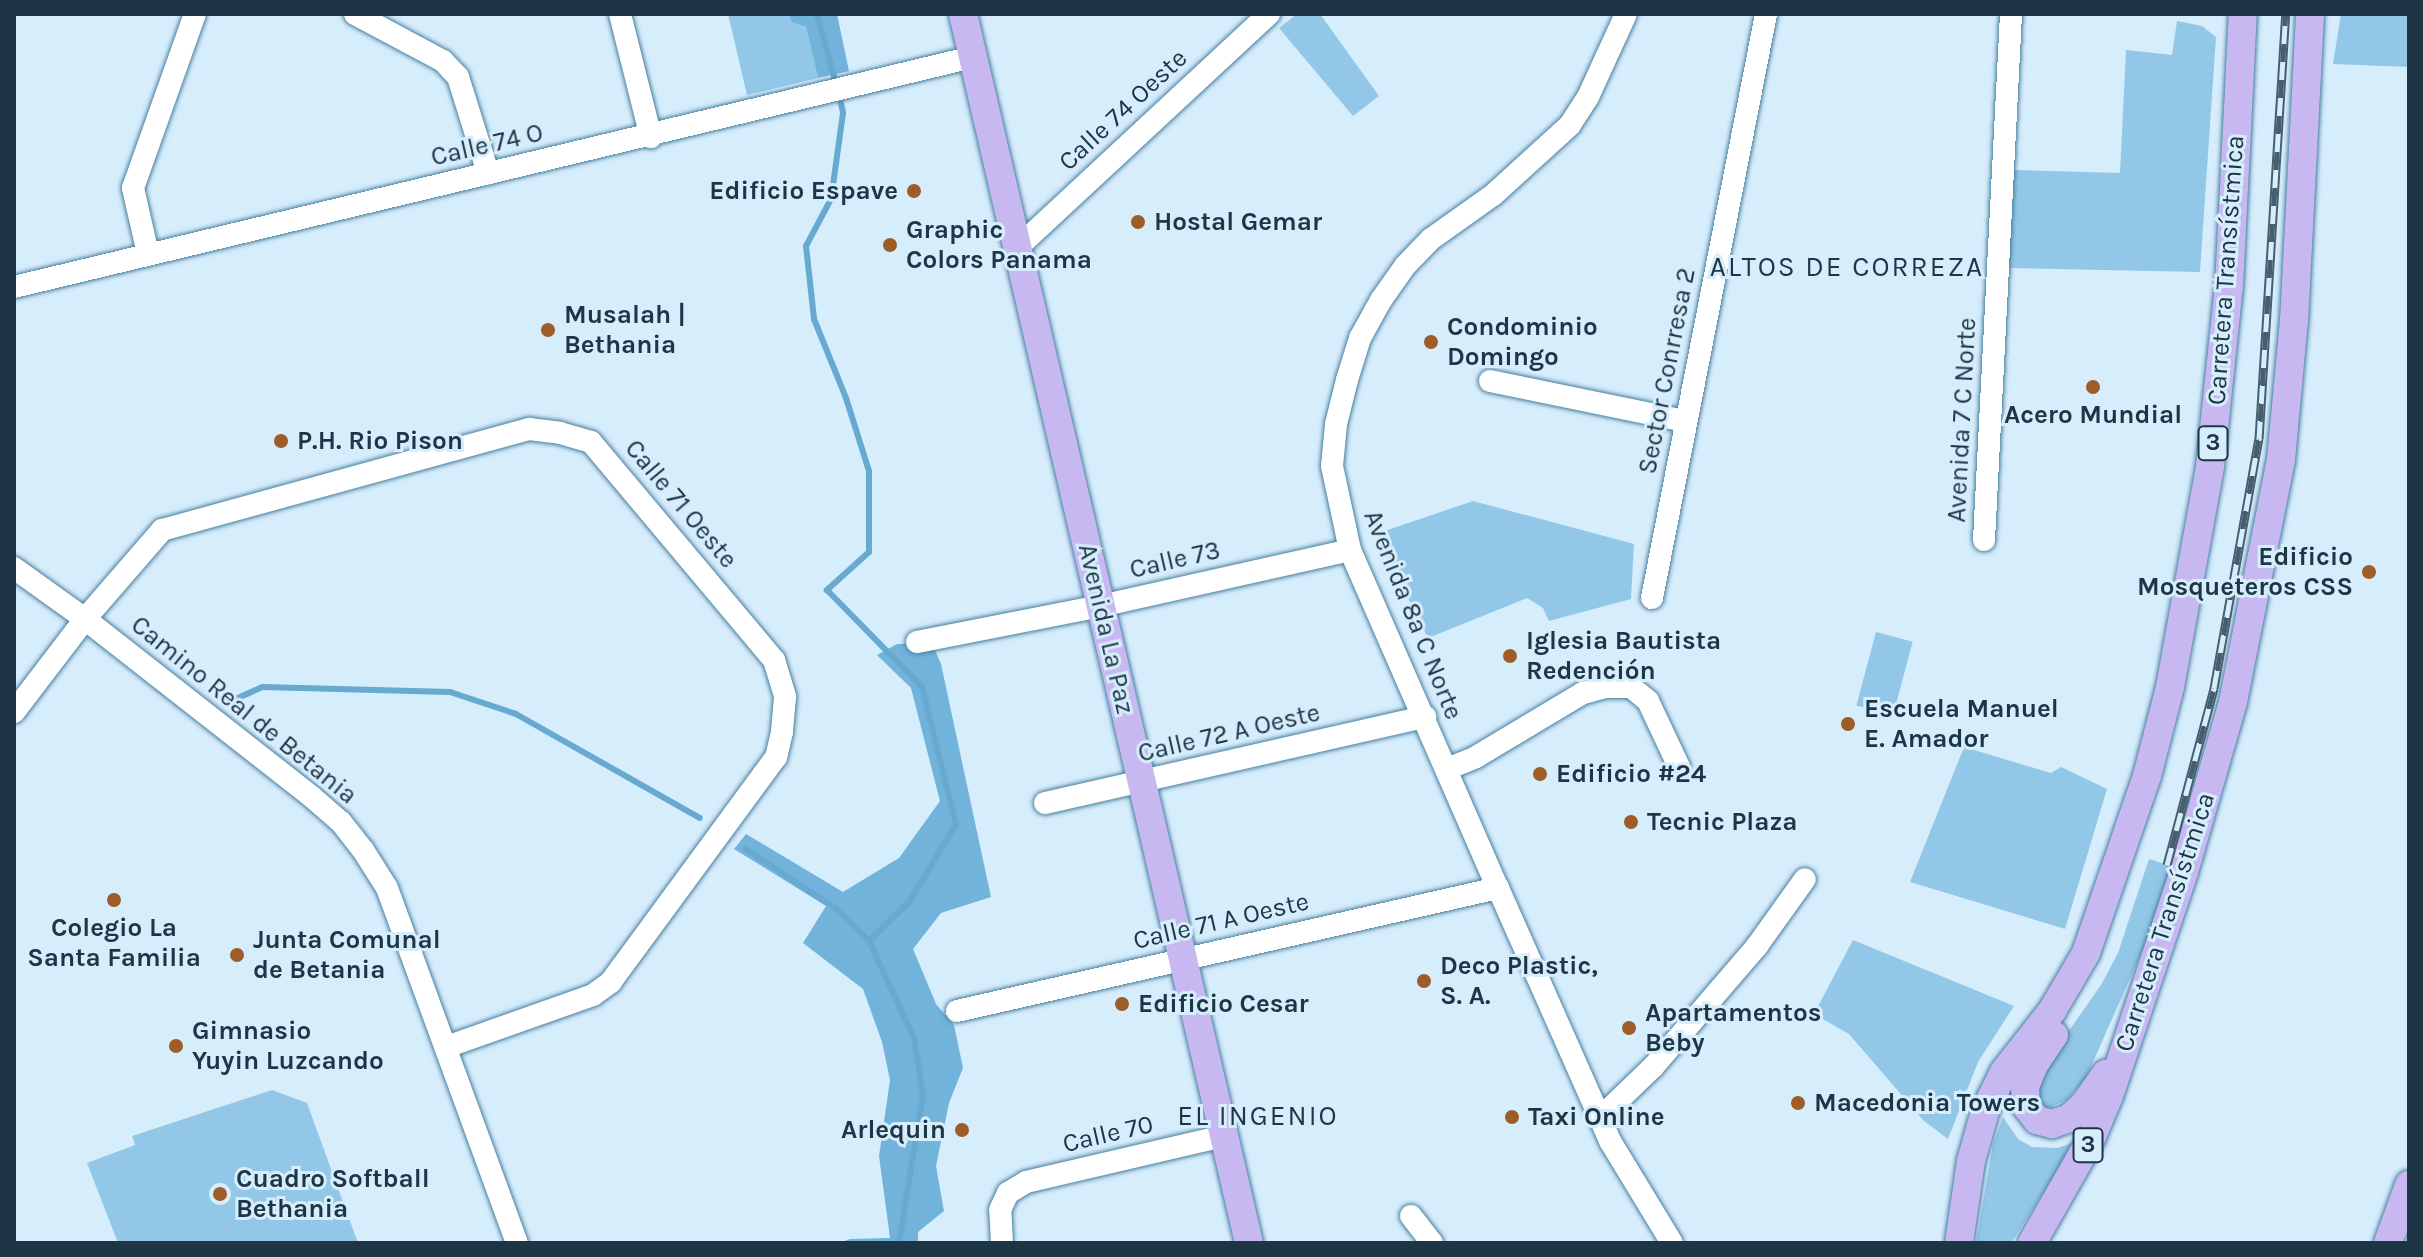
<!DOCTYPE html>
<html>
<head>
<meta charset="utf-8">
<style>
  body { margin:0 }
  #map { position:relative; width:2423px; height:1257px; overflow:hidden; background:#d6edfc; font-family:Karla,sans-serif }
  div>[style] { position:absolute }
  .green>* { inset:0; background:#93c7e7; transform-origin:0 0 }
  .forest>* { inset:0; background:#71b3da }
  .stream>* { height:6px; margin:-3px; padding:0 3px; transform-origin:3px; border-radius:3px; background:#67a9d0 }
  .roads { filter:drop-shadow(0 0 2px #467fa0) drop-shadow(0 0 2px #467fa0) }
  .minor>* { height:22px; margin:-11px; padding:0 11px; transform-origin:11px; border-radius:11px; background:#fff }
  .major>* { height:28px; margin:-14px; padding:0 14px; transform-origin:14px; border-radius:14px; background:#c8b8f1 }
  .rail>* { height:9px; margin-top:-4.5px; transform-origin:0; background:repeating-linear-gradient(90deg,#d6edfc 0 18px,#465e6d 0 36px); box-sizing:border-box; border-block:2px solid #465e6d }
  .dots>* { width:22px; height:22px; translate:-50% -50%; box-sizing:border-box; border:4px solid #d6edfc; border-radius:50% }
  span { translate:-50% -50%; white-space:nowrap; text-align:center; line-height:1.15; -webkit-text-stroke:6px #d6edfc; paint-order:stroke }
  .shield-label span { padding:2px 6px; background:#d6edfc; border:2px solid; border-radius:6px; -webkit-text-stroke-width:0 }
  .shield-label { font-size:24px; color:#1d3544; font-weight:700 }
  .street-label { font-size:26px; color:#1d3544 }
  .poi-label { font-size:26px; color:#1d3544; font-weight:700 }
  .right { translate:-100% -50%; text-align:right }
  .left { translate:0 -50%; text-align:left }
  .neighbourhood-label { font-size:28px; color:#1d3544; letter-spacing:2px }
  .frame { position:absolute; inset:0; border:16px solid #1d3544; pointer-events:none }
</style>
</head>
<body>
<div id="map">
  <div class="green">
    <i style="clip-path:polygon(728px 14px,789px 14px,791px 22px,806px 27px,818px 78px,747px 95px)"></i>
    <i style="clip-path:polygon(1297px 14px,1320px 14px,1379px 96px,1353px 116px,1279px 28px)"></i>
    <i style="clip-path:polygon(2341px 14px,2409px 14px,2409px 67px,2333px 64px)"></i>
    <i style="clip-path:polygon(2177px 21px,2202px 26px,2216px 37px,2200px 272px,2008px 268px,2013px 170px,2120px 173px,2126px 50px,2172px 55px)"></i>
    <i style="clip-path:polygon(1473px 501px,1634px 544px,1631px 599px,1549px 621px,1543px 608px,1527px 598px,1428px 638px,1376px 534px)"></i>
    <i style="left:1876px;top:632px;width:38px;height:76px;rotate:15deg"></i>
    <i style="clip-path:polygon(1964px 747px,2051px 773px,2061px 767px,2107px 789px,2065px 929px,1910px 882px)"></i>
    <i style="clip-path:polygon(2149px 859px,2174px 867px,2156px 920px,2085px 1080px,2066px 1100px,2051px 1107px,2041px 1107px,2033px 1082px,2101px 985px,2118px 953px)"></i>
    <i style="clip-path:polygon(1853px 940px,2014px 1006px,1978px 1062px,1948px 1139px,1924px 1121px,1849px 1034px,1814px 1014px)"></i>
    <i style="clip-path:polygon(272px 1090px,307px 1103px,358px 1243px,118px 1243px,87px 1163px,135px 1145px,132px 1136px)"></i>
    <i style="clip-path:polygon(2003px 1117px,2018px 1139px,2032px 1147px,2057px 1148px,2076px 1142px,2011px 1243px,1976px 1243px,1993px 1144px)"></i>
  </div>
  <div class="forest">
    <i style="clip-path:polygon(789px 14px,837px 14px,849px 71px,818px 78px,806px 27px,791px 22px)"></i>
    <i style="clip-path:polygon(932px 643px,941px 664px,991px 897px,941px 913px,913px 949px,936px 1004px,954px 1025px,963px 1068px,949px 1103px,936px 1166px,944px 1211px,918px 1232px,918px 1243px,839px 1243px,850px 1239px,890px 1238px,879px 1156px,890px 1080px,882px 1042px,863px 989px,803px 943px,826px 906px,734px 849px,746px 834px,843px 892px,899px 858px,940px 801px,911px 688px,877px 655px,897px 644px)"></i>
  </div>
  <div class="stream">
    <i style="left:817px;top:14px;width:73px;rotate:74.8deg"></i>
    <i style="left:839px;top:95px;width:18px;rotate:77deg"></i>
    <i style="left:843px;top:113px;width:87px;rotate:97.9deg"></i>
    <i style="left:831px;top:199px;width:53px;rotate:118deg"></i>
    <i style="left:806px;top:246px;width:73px;rotate:83.7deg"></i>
    <i style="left:814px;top:319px;width:85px;rotate:67.9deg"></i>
    <i style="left:846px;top:398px;width:77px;rotate:72.5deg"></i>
    <i style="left:869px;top:471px;width:81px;rotate:90deg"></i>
    <i style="left:869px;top:552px;width:57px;rotate:137.9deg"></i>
    <i style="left:827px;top:590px;width:136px;rotate:45.6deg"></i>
    <i style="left:922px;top:687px;width:141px;rotate:76.1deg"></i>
    <i style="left:956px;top:824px;width:90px;rotate:120.9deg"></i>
    <i style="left:910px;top:901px;width:57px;rotate:135.7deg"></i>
    <i style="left:869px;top:941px;width:107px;rotate:65.1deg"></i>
    <i style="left:914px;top:1038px;width:58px;rotate:81deg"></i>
    <i style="left:923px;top:1095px;width:150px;rotate:99.2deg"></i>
    <i style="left:231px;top:701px;width:35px;rotate:-24deg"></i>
    <i style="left:263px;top:687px;width:187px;rotate:1.5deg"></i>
    <i style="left:450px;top:692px;width:70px;rotate:18.4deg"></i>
    <i style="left:516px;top:714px;width:211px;rotate:29.5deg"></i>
    <i style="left:746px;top:849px;width:110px;rotate:33.5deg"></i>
    <i style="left:838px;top:910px;width:44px;rotate:45deg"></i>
  </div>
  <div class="roads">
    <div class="minor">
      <i style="left:355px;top:14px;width:100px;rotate:28.1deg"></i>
      <i style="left:443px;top:61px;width:22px;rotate:47deg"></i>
      <i style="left:458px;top:77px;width:101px;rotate:72.6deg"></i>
      <i style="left:620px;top:14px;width:127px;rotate:75.9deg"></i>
      <i style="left:1626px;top:14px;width:91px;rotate:114.6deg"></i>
      <i style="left:1588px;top:97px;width:33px;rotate:123deg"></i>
      <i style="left:1570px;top:125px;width:104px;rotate:137.7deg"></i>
      <i style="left:1493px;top:195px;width:76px;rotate:144.6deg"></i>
      <i style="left:1431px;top:239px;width:37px;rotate:134deg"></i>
      <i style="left:1405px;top:266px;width:42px;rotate:125.2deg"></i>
      <i style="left:1381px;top:300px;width:43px;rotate:118.9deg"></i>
      <i style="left:1360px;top:338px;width:44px;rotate:107.2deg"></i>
      <i style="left:1347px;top:380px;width:45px;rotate:104deg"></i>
      <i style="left:1336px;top:424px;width:42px;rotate:95.4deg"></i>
      <i style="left:1332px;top:466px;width:86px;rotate:77.9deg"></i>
      <i style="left:1350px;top:550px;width:369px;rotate:66.4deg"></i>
      <i style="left:1498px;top:888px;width:277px;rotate:66.1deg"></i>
      <i style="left:1610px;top:1141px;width:119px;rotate:58.7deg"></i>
      <i style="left:1017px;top:248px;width:344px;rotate:-42.9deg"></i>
      <i style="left:148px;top:254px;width:68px;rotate:-102.8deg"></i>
      <i style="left:133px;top:188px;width:185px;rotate:-70.4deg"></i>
      <i style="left:14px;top:287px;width:986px;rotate:-13.49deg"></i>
      <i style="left:1490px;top:381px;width:199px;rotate:11.6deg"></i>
      <i style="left:1984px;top:540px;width:527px;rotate:-87.06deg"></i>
      <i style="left:14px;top:568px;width:87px;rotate:35.7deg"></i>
      <i style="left:85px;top:619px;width:288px;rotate:38.1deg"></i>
      <i style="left:312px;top:797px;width:38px;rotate:41deg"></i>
      <i style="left:341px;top:822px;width:36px;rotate:52deg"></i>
      <i style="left:363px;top:850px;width:45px;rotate:57.7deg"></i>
      <i style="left:387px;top:888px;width:378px;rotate:69.9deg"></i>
      <i style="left:1652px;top:598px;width:595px;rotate:-78.95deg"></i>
      <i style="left:917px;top:642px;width:187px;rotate:-11.1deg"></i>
      <i style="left:1100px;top:606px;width:256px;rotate:-12.6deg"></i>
      <i style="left:14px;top:712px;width:117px;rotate:-52.6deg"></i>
      <i style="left:85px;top:619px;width:118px;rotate:-49.1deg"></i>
      <i style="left:162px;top:530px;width:381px;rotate:-15.4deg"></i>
      <i style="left:529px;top:429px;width:31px;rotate:7deg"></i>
      <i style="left:560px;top:433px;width:32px;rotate:16deg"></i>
      <i style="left:591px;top:442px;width:285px;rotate:50deg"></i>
      <i style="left:774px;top:660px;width:39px;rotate:73deg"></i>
      <i style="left:785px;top:697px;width:35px;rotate:95deg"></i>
      <i style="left:782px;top:732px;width:26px;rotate:103deg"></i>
      <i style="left:776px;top:757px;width:279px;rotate:126.3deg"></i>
      <i style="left:611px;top:982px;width:22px;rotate:144deg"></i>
      <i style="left:593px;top:995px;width:156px;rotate:160.5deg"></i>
      <i style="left:1447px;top:769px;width:31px;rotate:-22deg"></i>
      <i style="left:1476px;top:757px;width:125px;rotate:-30.9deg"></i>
      <i style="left:1583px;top:693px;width:23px;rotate:-15deg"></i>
      <i style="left:1605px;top:687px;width:26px"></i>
      <i style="left:1631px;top:687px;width:22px;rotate:39deg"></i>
      <i style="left:1648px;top:701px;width:73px;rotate:64.8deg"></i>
      <i style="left:1045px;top:803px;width:390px;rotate:-12.8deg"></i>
      <i style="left:957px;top:1011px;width:555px;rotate:-12.81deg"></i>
      <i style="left:1600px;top:1118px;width:74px;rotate:-43.9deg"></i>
      <i style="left:1653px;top:1067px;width:160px;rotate:-49.3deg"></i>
      <i style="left:1757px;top:946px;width:82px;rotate:-54.4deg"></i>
      <i style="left:1411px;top:1216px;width:34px;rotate:52deg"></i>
      <i style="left:1002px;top:1243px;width:33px;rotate:-93deg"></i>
      <i style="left:1000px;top:1210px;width:19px;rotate:-65deg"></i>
      <i style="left:1008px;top:1193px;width:21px;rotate:-31deg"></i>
      <i style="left:1026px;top:1182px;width:203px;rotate:-13.1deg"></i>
    </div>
    <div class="major">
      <i style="left:963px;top:14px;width:1262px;rotate:76.9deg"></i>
      <i style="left:2054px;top:1035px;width:36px;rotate:124deg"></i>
      <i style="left:2034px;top:1065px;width:23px;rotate:113deg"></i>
      <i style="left:2025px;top:1086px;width:20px;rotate:87deg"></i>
      <i style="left:2026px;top:1106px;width:18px;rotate:52deg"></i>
      <i style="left:2037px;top:1120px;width:16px;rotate:15deg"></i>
      <i style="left:2052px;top:1124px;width:18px;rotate:-19deg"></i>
      <i style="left:2069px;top:1118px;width:20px;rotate:-41deg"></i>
      <i style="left:2084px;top:1105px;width:38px;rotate:-55deg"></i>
      <i style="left:1959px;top:1243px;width:83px;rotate:-81.7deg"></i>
      <i style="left:1971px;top:1161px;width:55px;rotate:-74.2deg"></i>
      <i style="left:1986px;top:1108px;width:40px;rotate:-63.4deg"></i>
      <i style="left:2004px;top:1072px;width:78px;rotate:-51.8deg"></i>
      <i style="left:2052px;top:1011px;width:67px;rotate:-59.6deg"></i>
      <i style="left:2086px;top:953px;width:187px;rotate:-71deg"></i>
      <i style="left:2147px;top:776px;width:92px;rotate:-75.5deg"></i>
      <i style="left:2170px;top:687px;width:225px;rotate:-79.7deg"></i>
      <i style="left:2210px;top:466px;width:181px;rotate:-84deg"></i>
      <i style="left:2229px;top:286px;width:272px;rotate:-87.1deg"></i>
      <i style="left:2032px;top:1243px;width:117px;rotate:-60.4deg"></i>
      <i style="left:2090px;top:1141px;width:49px;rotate:-67.1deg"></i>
      <i style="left:2109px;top:1096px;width:236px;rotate:-71.5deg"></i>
      <i style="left:2184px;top:872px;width:177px;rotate:-73.9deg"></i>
      <i style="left:2233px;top:702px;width:247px;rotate:-78.8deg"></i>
      <i style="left:2281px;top:460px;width:140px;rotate:-84.7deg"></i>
      <i style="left:2294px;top:321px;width:307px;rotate:-87deg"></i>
      <i style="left:2388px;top:1243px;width:62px;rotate:-70.1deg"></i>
    </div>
  </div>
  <div class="rail">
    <i style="left:2167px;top:865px;width:183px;rotate:-75.1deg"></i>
    <i style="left:2214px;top:688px;width:253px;rotate:-79.8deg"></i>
    <i style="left:2259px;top:439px;width:426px;rotate:-86.4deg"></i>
  </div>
  <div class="dots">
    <i style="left:914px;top:191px;background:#9d5c28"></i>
    <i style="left:1138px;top:222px;background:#9d5c28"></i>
    <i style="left:890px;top:245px;background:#9d5c28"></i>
    <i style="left:548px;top:330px;background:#9d5c28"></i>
    <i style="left:1431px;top:342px;background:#9d5c28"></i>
    <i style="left:2093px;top:387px;background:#9d5c28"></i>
    <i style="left:281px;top:441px;background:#9d5c28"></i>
    <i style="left:2369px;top:572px;background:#9d5c28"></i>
    <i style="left:1510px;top:656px;background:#9d5c28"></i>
    <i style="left:1848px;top:724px;background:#9d5c28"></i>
    <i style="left:1540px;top:774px;background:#9d5c28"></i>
    <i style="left:1631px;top:822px;background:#9d5c28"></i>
    <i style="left:114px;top:900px;background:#9d5c28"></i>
    <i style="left:237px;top:955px;background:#9d5c28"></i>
    <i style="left:1424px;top:981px;background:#9d5c28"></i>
    <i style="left:1122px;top:1004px;background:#9d5c28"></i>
    <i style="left:1629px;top:1028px;background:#9d5c28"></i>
    <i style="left:176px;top:1046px;background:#9d5c28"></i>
    <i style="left:1798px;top:1103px;background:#9d5c28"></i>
    <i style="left:1512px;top:1117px;background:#9d5c28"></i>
    <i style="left:962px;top:1130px;background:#9d5c28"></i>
    <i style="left:220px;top:1194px;background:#9d5c28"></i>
  </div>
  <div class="shield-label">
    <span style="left:2213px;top:443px">3</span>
    <span style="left:2088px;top:1145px">3</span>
  </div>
  <div class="street-label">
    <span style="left:1123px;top:110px;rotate:-43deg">Calle 74 Oeste</span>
    <span style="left:487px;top:145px;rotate:-13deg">Calle 74 O</span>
    <span style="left:2226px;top:270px;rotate:-86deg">Carretera Transístmica</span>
    <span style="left:1667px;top:371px;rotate:-79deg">Sector Conrresa 2</span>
    <span style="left:1962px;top:420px;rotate:-87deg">Avenida 7 C Norte</span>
    <span style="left:681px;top:504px;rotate:50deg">Calle 71 Oeste</span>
    <span style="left:1175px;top:560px;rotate:-13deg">Calle 73</span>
    <span style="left:1413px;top:615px;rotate:68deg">Avenida 8a C Norte</span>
    <span style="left:1106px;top:629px;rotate:77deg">Avenida La Paz</span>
    <span style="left:244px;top:710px;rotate:39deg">Camino Real de Betania</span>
    <span style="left:1229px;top:733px;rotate:-13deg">Calle 72 A Oeste</span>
    <span style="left:1221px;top:921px;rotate:-13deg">Calle 71 A Oeste</span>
    <span style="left:2165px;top:922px;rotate:-72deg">Carretera Transístmica</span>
    <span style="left:1108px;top:1134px;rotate:-13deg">Calle 70</span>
  </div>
  <div class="poi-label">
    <span class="right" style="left:898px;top:191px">Edificio Espave</span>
    <span class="left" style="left:1154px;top:222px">Hostal Gemar</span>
    <span class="left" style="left:906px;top:245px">Graphic<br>Colors Panama</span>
    <span class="left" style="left:564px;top:330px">Musalah |<br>Bethania</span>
    <span class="left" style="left:1447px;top:342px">Condominio<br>Domingo</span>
    <span style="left:2093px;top:415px">Acero Mundial</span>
    <span class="left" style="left:297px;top:441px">P.H. Rio Pison</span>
    <span class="right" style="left:2353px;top:572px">Edificio<br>Mosqueteros CSS</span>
    <span class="left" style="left:1526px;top:656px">Iglesia Bautista<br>Redención</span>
    <span class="left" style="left:1864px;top:724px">Escuela Manuel<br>E. Amador</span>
    <span class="left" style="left:1556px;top:774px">Edificio #24</span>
    <span class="left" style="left:1647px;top:822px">Tecnic Plaza</span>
    <span style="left:114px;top:943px">Colegio La<br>Santa Familia</span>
    <span class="left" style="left:253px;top:955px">Junta Comunal<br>de Betania</span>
    <span class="left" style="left:1440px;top:981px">Deco Plastic,<br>S. A.</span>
    <span class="left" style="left:1138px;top:1004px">Edificio Cesar</span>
    <span class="left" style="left:1645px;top:1028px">Apartamentos<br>Beby</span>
    <span class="left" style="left:192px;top:1046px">Gimnasio<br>Yuyin Luzcando</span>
    <span class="left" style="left:1814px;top:1103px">Macedonia Towers</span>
    <span class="left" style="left:1528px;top:1117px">Taxi Online</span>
    <span class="right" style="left:946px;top:1130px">Arlequin</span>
    <span class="left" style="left:236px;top:1194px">Cuadro Softball<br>Bethania</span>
  </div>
  <div class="neighbourhood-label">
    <span style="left:1847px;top:267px">ALTOS DE CORREZA</span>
    <span style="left:1258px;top:1116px">EL INGENIO</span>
  </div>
  <div class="frame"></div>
</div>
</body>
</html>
